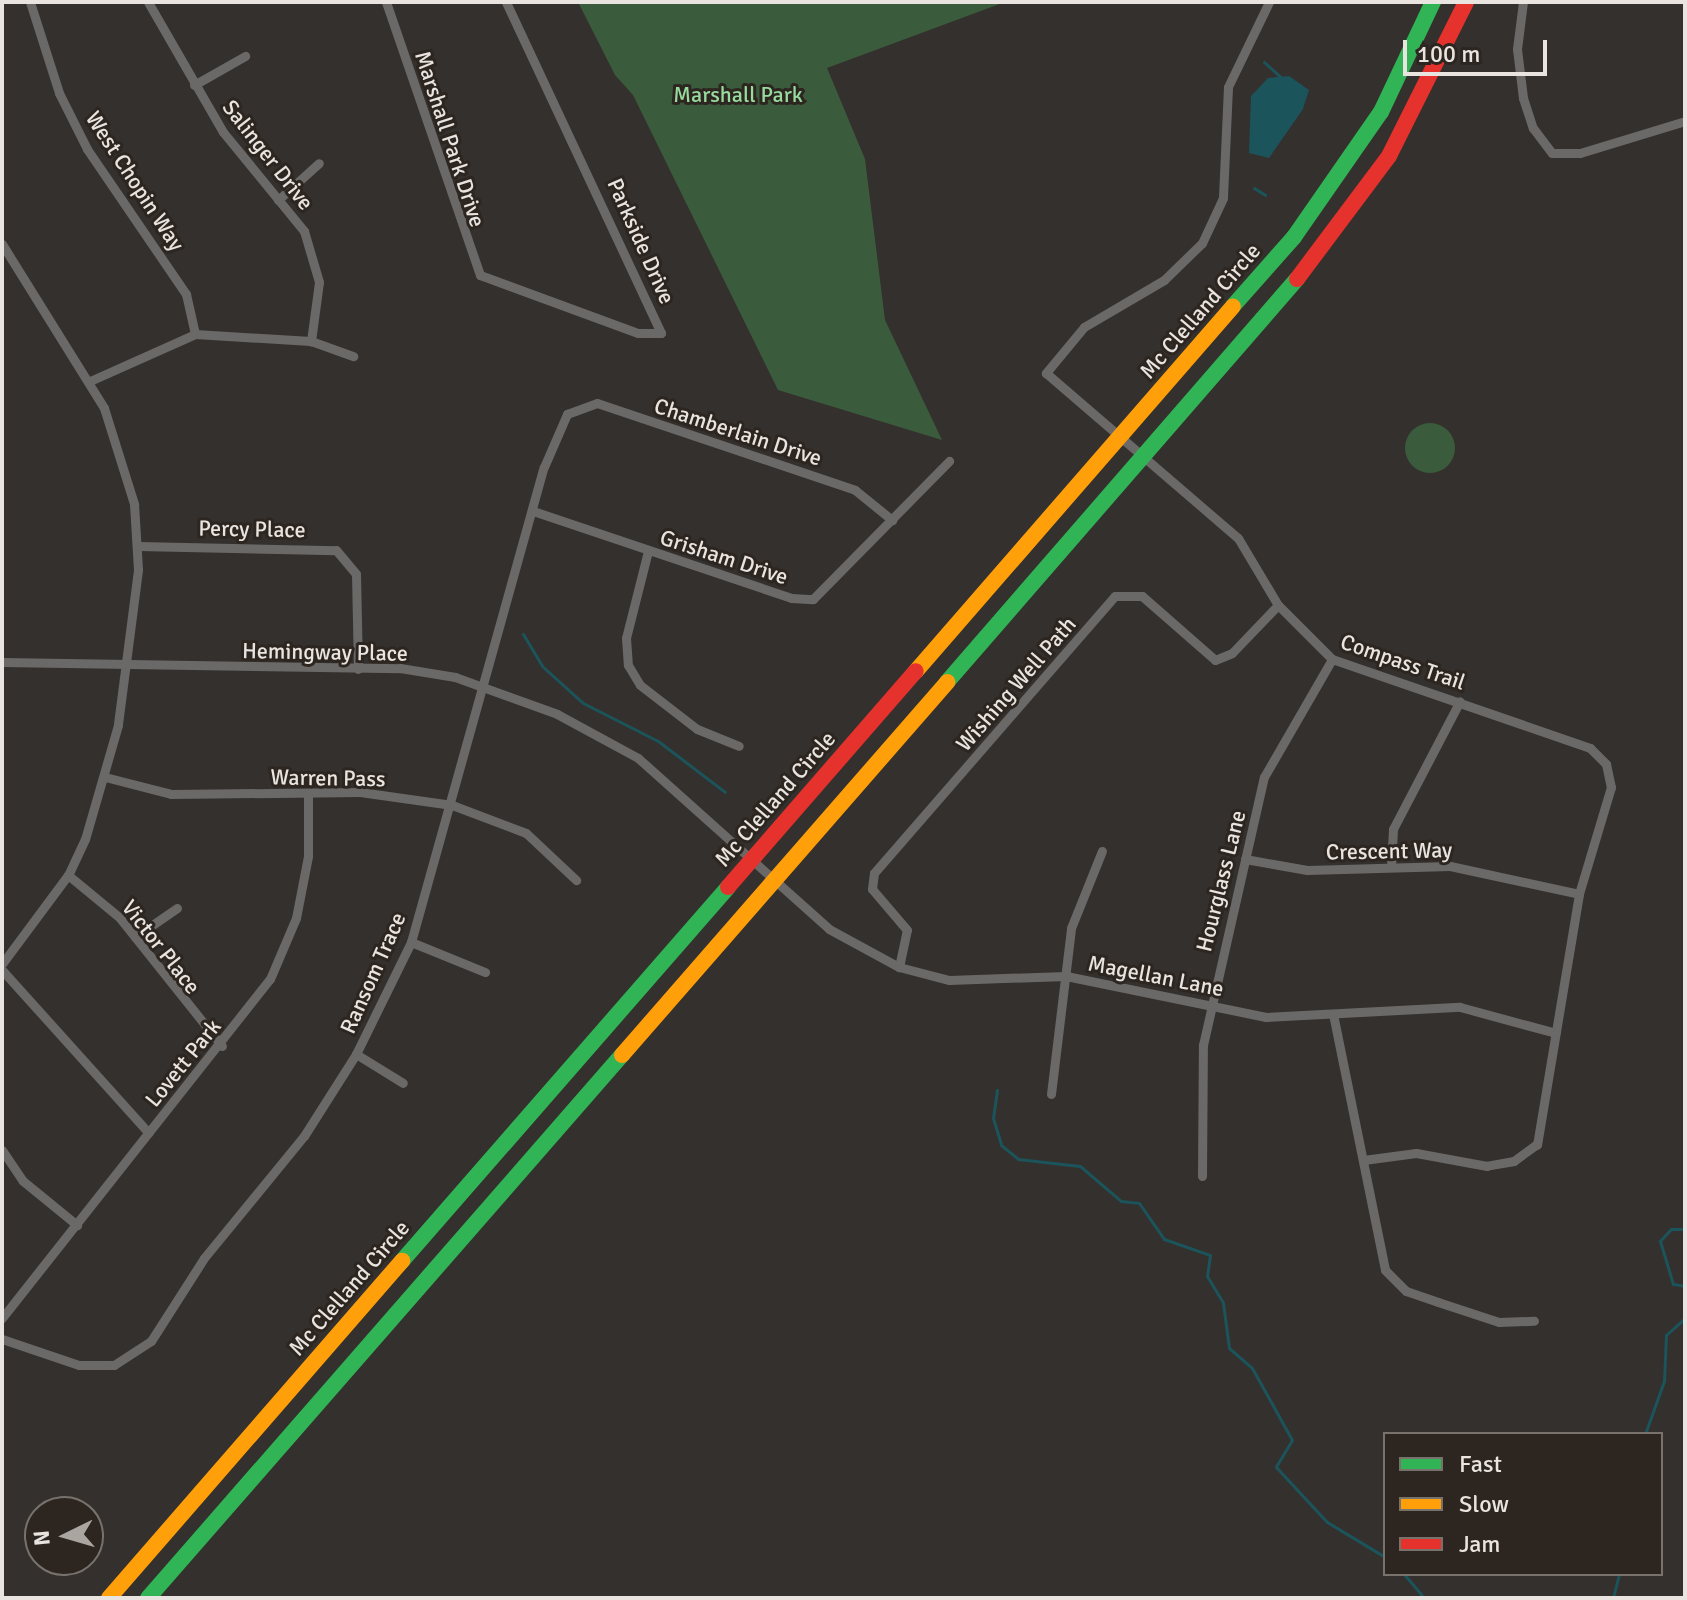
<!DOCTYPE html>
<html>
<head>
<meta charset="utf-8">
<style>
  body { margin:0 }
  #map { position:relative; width:1687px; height:1600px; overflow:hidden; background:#34302d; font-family:Signika,sans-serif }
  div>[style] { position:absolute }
  .green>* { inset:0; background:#3b5b3d }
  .round { border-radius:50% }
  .water>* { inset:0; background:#1b545b }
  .stream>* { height:3px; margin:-1.5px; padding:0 1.5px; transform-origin:1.5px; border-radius:1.5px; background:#1b545b }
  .street>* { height:9px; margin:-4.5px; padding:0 4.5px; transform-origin:4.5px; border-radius:4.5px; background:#6b6968 }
  .fast>* { height:16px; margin:-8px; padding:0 8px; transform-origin:8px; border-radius:8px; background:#30b455 }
  .slow>* { height:16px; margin:-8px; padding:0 8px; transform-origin:8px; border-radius:8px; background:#ff9f0a }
  .jam>* { height:16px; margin:-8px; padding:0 8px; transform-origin:8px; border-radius:8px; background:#e5322d }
  span { translate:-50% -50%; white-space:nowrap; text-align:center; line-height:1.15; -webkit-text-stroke:6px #2d2620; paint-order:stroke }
  .park-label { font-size:22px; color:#97db9e }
  .street-label { font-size:22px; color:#e9e4e0 }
  .frame { position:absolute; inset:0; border:4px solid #e9e4e0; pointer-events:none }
  .legend { position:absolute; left:1383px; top:1432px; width:280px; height:144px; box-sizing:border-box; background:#2d2620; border:2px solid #78726d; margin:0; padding:10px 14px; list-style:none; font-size:24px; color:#e9e4e0 }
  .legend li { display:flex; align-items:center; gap:16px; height:40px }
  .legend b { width:40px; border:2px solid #78726d }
  .north { position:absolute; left:24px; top:1496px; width:80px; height:80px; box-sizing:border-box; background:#2d2620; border:2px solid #78726d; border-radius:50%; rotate:265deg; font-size:22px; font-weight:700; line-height:32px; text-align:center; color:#e9e4e0 }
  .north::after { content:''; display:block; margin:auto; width:28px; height:36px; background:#aaa5a1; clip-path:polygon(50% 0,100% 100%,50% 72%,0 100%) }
  .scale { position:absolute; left:1403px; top:40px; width:144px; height:36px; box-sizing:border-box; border:4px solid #e9e4e0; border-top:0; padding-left:10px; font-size:24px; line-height:28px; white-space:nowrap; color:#e9e4e0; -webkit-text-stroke:6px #2d2620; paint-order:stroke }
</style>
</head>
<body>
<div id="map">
  <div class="green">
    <i style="clip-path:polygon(578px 2px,1005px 2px,827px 68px,865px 159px,885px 320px,942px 440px,778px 390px,633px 95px,615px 75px)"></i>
    <i class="round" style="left:1405px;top:423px;width:50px;height:50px"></i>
  </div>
  <div class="water">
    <i style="clip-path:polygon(1289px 76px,1309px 90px,1303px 109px,1269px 158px,1249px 153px,1251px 96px,1268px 78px)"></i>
  </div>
  <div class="stream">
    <i style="left:1264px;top:62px;width:24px;rotate:42deg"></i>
    <i style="left:1254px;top:188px;width:13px;rotate:32deg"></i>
    <i style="left:523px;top:634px;width:37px;rotate:59deg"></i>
    <i style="left:542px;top:666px;width:55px;rotate:42.1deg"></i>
    <i style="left:583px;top:703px;width:84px;rotate:26.9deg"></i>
    <i style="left:658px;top:741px;width:84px;rotate:37.3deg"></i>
    <i style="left:997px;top:1090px;width:28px;rotate:98deg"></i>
    <i style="left:993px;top:1118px;width:28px;rotate:73deg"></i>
    <i style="left:1001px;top:1145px;width:22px;rotate:39deg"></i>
    <i style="left:1018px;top:1159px;width:62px;rotate:6.4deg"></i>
    <i style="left:1080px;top:1166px;width:54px;rotate:40.5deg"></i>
    <i style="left:1121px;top:1201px;width:18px;rotate:6deg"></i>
    <i style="left:1139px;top:1203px;width:44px;rotate:55.2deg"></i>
    <i style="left:1164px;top:1239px;width:49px;rotate:19.2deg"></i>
    <i style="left:1210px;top:1255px;width:21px;rotate:98deg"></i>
    <i style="left:1207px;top:1276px;width:31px;rotate:59deg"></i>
    <i style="left:1223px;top:1303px;width:45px;rotate:82.4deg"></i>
    <i style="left:1229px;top:1348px;width:30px;rotate:41deg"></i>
    <i style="left:1252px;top:1368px;width:82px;rotate:60.9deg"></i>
    <i style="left:1292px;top:1440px;width:31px;rotate:121deg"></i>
    <i style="left:1276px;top:1467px;width:75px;rotate:47.2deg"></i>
    <i style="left:1327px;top:1522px;width:68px;rotate:31.1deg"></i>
    <i style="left:1685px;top:1229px;width:14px;rotate:180deg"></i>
    <i style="left:1671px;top:1229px;width:16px;rotate:133deg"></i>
    <i style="left:1660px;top:1241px;width:45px;rotate:73.2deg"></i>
    <i style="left:1673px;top:1284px;width:12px;rotate:9deg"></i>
    <i style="left:1645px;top:1434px;width:56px;rotate:-70.3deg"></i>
    <i style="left:1664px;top:1381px;width:46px;rotate:-87.5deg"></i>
    <i style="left:1666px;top:1335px;width:25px;rotate:-42deg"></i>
    <i style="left:1404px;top:1574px;width:31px;rotate:50deg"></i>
    <i style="left:1613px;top:1598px;width:25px;rotate:-76deg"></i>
  </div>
  <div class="street">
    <i style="left:30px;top:2px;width:96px;rotate:72.3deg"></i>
    <i style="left:59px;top:93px;width:63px;rotate:63.4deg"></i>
    <i style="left:87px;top:149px;width:176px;rotate:55.7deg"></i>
    <i style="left:186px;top:294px;width:41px;rotate:77.3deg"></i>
    <i style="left:148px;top:2px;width:150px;rotate:60deg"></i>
    <i style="left:223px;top:132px;width:128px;rotate:50.7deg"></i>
    <i style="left:304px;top:231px;width:53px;rotate:73.6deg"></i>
    <i style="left:319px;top:282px;width:60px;rotate:97.7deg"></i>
    <i style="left:386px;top:2px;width:289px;rotate:71deg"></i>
    <i style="left:480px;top:275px;width:168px;rotate:20.2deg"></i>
    <i style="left:638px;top:333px;width:23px"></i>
    <i style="left:661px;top:333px;width:365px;rotate:-115.1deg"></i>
    <i style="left:1269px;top:2px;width:94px;rotate:115.8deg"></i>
    <i style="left:1228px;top:87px;width:111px;rotate:92.6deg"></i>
    <i style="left:1223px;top:198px;width:50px;rotate:115deg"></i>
    <i style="left:1202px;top:243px;width:53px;rotate:135.8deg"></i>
    <i style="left:1164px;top:280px;width:93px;rotate:149.6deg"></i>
    <i style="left:1084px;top:327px;width:60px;rotate:129.6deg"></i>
    <i style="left:1046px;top:373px;width:253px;rotate:40.7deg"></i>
    <i style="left:1238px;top:538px;width:78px;rotate:59.2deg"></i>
    <i style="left:1278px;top:605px;width:76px;rotate:45deg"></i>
    <i style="left:1332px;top:659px;width:273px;rotate:19deg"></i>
    <i style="left:1590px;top:748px;width:23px;rotate:45deg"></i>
    <i style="left:1606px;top:764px;width:24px;rotate:78deg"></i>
    <i style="left:1611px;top:787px;width:112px;rotate:106.7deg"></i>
    <i style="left:1579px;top:894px;width:254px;rotate:99.5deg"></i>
    <i style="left:1537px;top:1144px;width:29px;rotate:144deg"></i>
    <i style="left:1514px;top:1161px;width:27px;rotate:170deg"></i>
    <i style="left:1487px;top:1166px;width:72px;rotate:-169.6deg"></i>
    <i style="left:1416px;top:1153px;width:53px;rotate:172.5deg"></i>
    <i style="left:1523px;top:2px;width:47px;rotate:97.3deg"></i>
    <i style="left:1517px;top:49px;width:49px;rotate:83deg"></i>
    <i style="left:1523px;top:98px;width:32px;rotate:72deg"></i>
    <i style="left:1533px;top:128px;width:31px;rotate:53deg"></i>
    <i style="left:1552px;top:153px;width:28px"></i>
    <i style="left:1580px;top:153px;width:110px;rotate:-16.9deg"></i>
    <i style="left:194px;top:85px;width:59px;rotate:-29.6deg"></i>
    <i style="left:278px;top:200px;width:55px;rotate:-42.1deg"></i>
    <i style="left:2px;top:244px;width:193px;rotate:58.1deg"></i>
    <i style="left:104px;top:408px;width:101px;rotate:72.6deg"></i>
    <i style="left:134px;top:504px;width:66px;rotate:86.5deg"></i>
    <i style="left:138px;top:570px;width:156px;rotate:97.4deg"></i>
    <i style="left:118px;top:725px;width:119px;rotate:106.1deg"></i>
    <i style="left:85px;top:839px;width:40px;rotate:115deg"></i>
    <i style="left:68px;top:875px;width:111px;rotate:126.6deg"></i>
    <i style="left:90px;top:381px;width:115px;rotate:-24.1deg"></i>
    <i style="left:195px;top:334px;width:116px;rotate:3.5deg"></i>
    <i style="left:311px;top:341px;width:45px;rotate:19.7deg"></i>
    <i style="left:533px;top:511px;width:272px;rotate:18.6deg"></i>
    <i style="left:791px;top:598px;width:22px;rotate:3deg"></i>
    <i style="left:813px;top:599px;width:194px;rotate:-45.4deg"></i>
    <i style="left:138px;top:546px;width:198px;rotate:1.2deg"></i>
    <i style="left:336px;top:550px;width:31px;rotate:50deg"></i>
    <i style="left:356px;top:574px;width:95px;rotate:88.8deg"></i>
    <i style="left:648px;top:551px;width:90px;rotate:104.2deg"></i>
    <i style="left:626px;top:638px;width:27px;rotate:86deg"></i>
    <i style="left:628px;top:665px;width:23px;rotate:59deg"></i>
    <i style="left:640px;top:685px;width:72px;rotate:37.7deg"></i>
    <i style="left:697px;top:729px;width:45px;rotate:22deg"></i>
    <i style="left:2px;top:662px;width:398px;rotate:0.9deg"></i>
    <i style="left:400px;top:668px;width:56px;rotate:9.3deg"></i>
    <i style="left:455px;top:677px;width:109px;rotate:19.9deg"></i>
    <i style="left:557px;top:714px;width:92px;rotate:28.5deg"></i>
    <i style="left:638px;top:758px;width:256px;rotate:41.8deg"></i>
    <i style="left:829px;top:929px;width:80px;rotate:28.5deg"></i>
    <i style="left:899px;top:967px;width:52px;rotate:14.6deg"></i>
    <i style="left:949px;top:980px;width:117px;rotate:-2deg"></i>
    <i style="left:1066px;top:976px;width:204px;rotate:11.6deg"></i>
    <i style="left:1266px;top:1017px;width:194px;rotate:-3deg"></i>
    <i style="left:1460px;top:1007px;width:99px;rotate:15.2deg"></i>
    <i style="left:105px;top:777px;width:68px;rotate:14.4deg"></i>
    <i style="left:171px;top:794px;width:189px;rotate:-0.6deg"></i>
    <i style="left:360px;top:792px;width:93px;rotate:8deg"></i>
    <i style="left:452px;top:805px;width:79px;rotate:20.7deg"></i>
    <i style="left:526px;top:833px;width:69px;rotate:43.2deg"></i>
    <i style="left:1245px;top:859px;width:63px;rotate:10.1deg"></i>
    <i style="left:1307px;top:870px;width:143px;rotate:-1.6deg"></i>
    <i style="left:1450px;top:866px;width:132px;rotate:12.2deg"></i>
    <i style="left:1391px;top:867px;width:38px;rotate:-87deg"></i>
    <i style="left:1393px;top:829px;width:144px;rotate:-62.4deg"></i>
    <i style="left:68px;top:875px;width:66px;rotate:39.5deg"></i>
    <i style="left:119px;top:917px;width:165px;rotate:51.4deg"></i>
    <i style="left:135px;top:937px;width:51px;rotate:-34.6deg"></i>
    <i style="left:411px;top:942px;width:80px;rotate:22.1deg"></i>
    <i style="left:899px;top:967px;width:38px;rotate:-78deg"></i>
    <i style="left:907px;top:930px;width:54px;rotate:-130.5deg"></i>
    <i style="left:872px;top:889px;width:16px;rotate:-83deg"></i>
    <i style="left:874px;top:873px;width:367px;rotate:-49deg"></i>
    <i style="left:1115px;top:596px;width:27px"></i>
    <i style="left:1142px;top:596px;width:97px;rotate:41.2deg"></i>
    <i style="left:1215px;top:660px;width:18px;rotate:-22deg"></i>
    <i style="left:1232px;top:653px;width:66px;rotate:-46.2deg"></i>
    <i style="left:2px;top:970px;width:219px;rotate:48deg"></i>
    <i style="left:1333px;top:1014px;width:261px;rotate:78.5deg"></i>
    <i style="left:1385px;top:1270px;width:30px;rotate:45deg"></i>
    <i style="left:1406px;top:1291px;width:34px;rotate:19deg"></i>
    <i style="left:1438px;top:1302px;width:64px;rotate:18.2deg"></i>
    <i style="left:1499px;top:1322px;width:35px;rotate:-2deg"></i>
    <i style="left:356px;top:1054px;width:55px;rotate:31.7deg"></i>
    <i style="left:1051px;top:1094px;width:167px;rotate:-83.1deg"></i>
    <i style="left:1071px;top:928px;width:83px;rotate:-68.1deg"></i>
    <i style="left:2px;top:1150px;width:37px;rotate:56deg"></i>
    <i style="left:23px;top:1181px;width:70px;rotate:39.2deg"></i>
    <i style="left:1202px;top:1176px;width:131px;rotate:-89.6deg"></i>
    <i style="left:1203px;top:1045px;width:275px;rotate:-77.2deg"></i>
    <i style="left:1264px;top:777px;width:136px;rotate:-60deg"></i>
    <i style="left:2px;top:1318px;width:432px;rotate:-51.7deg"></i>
    <i style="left:270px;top:979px;width:66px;rotate:-66.9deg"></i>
    <i style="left:296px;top:918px;width:63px;rotate:-79deg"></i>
    <i style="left:308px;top:856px;width:62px;rotate:-90deg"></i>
    <i style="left:2px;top:1339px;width:81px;rotate:18.7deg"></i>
    <i style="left:79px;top:1365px;width:35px"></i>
    <i style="left:114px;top:1365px;width:44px;rotate:-33deg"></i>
    <i style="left:151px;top:1341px;width:98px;rotate:-57.4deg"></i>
    <i style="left:204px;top:1258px;width:158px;rotate:-50.7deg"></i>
    <i style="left:304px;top:1136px;width:97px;rotate:-57.6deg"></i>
    <i style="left:356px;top:1054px;width:125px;rotate:-63.8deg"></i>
    <i style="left:411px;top:942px;width:493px;rotate:-74.4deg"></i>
    <i style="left:544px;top:467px;width:58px;rotate:-66.5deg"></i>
    <i style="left:567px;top:414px;width:32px;rotate:-20deg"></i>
    <i style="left:597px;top:403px;width:272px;rotate:18.6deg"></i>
    <i style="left:855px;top:490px;width:48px;rotate:39deg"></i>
  </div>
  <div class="fast">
    <i style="left:1233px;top:306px;width:92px;rotate:-48.5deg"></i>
    <i style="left:1294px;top:237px;width:152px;rotate:-55.2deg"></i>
    <i style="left:1381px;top:112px;width:122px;rotate:-64.7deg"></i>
    <i style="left:947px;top:682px;width:534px;rotate:-49.03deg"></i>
    <i style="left:402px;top:1261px;width:496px;rotate:-48.9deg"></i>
    <i style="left:148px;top:1598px;width:721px;rotate:-48.88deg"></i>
  </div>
  <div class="slow">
    <i style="left:916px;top:671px;width:483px;rotate:-49deg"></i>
    <i style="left:622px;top:1055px;width:495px;rotate:-48.9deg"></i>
    <i style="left:109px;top:1598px;width:447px;rotate:-49deg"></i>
  </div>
  <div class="jam">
    <i style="left:1297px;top:279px;width:154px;rotate:-53.2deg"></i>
    <i style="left:1389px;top:156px;width:172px;rotate:-63.4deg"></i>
    <i style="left:728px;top:887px;width:286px;rotate:-49deg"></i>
  </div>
  <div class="park-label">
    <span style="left:738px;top:95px">Marshall Park</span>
  </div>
  <div class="street-label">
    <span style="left:450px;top:139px;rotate:72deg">Marshall Park Drive</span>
    <span style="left:268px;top:155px;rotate:52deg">Salinger Drive</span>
    <span style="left:135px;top:181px;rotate:57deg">West Chopin Way</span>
    <span style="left:641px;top:241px;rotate:66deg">Parkside Drive</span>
    <span style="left:1200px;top:311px;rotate:-49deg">Mc Clelland Circle</span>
    <span style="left:738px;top:432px;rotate:18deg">Chamberlain Drive</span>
    <span style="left:252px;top:529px;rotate:1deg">Percy Place</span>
    <span style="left:724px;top:557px;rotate:18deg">Grisham Drive</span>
    <span style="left:325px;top:652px;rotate:1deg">Hemingway Place</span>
    <span style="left:1403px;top:662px;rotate:19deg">Compass Trail</span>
    <span style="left:1016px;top:684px;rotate:-49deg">Wishing Well Path</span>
    <span style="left:328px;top:778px;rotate:1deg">Warren Pass</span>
    <span style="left:775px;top:799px;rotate:-49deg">Mc Clelland Circle</span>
    <span style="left:1389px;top:851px;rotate:-1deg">Crescent Way</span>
    <span style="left:1221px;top:881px;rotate:-76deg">Hourglass Lane</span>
    <span style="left:161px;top:947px;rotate:52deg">Victor Place</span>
    <span style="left:373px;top:973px;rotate:-66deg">Ransom Trace</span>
    <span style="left:1156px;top:976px;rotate:11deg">Magellan Lane</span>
    <span style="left:183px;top:1063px;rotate:-51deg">Lovett Park</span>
    <span style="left:349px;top:1288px;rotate:-49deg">Mc Clelland Circle</span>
  </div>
  <div class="frame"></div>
  <ul class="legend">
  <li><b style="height:10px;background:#30b455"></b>Fast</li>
  <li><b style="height:10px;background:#ff9f0a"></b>Slow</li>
  <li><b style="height:10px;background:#e5322d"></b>Jam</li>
  </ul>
  <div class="north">N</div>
  <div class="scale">100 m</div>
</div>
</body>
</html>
